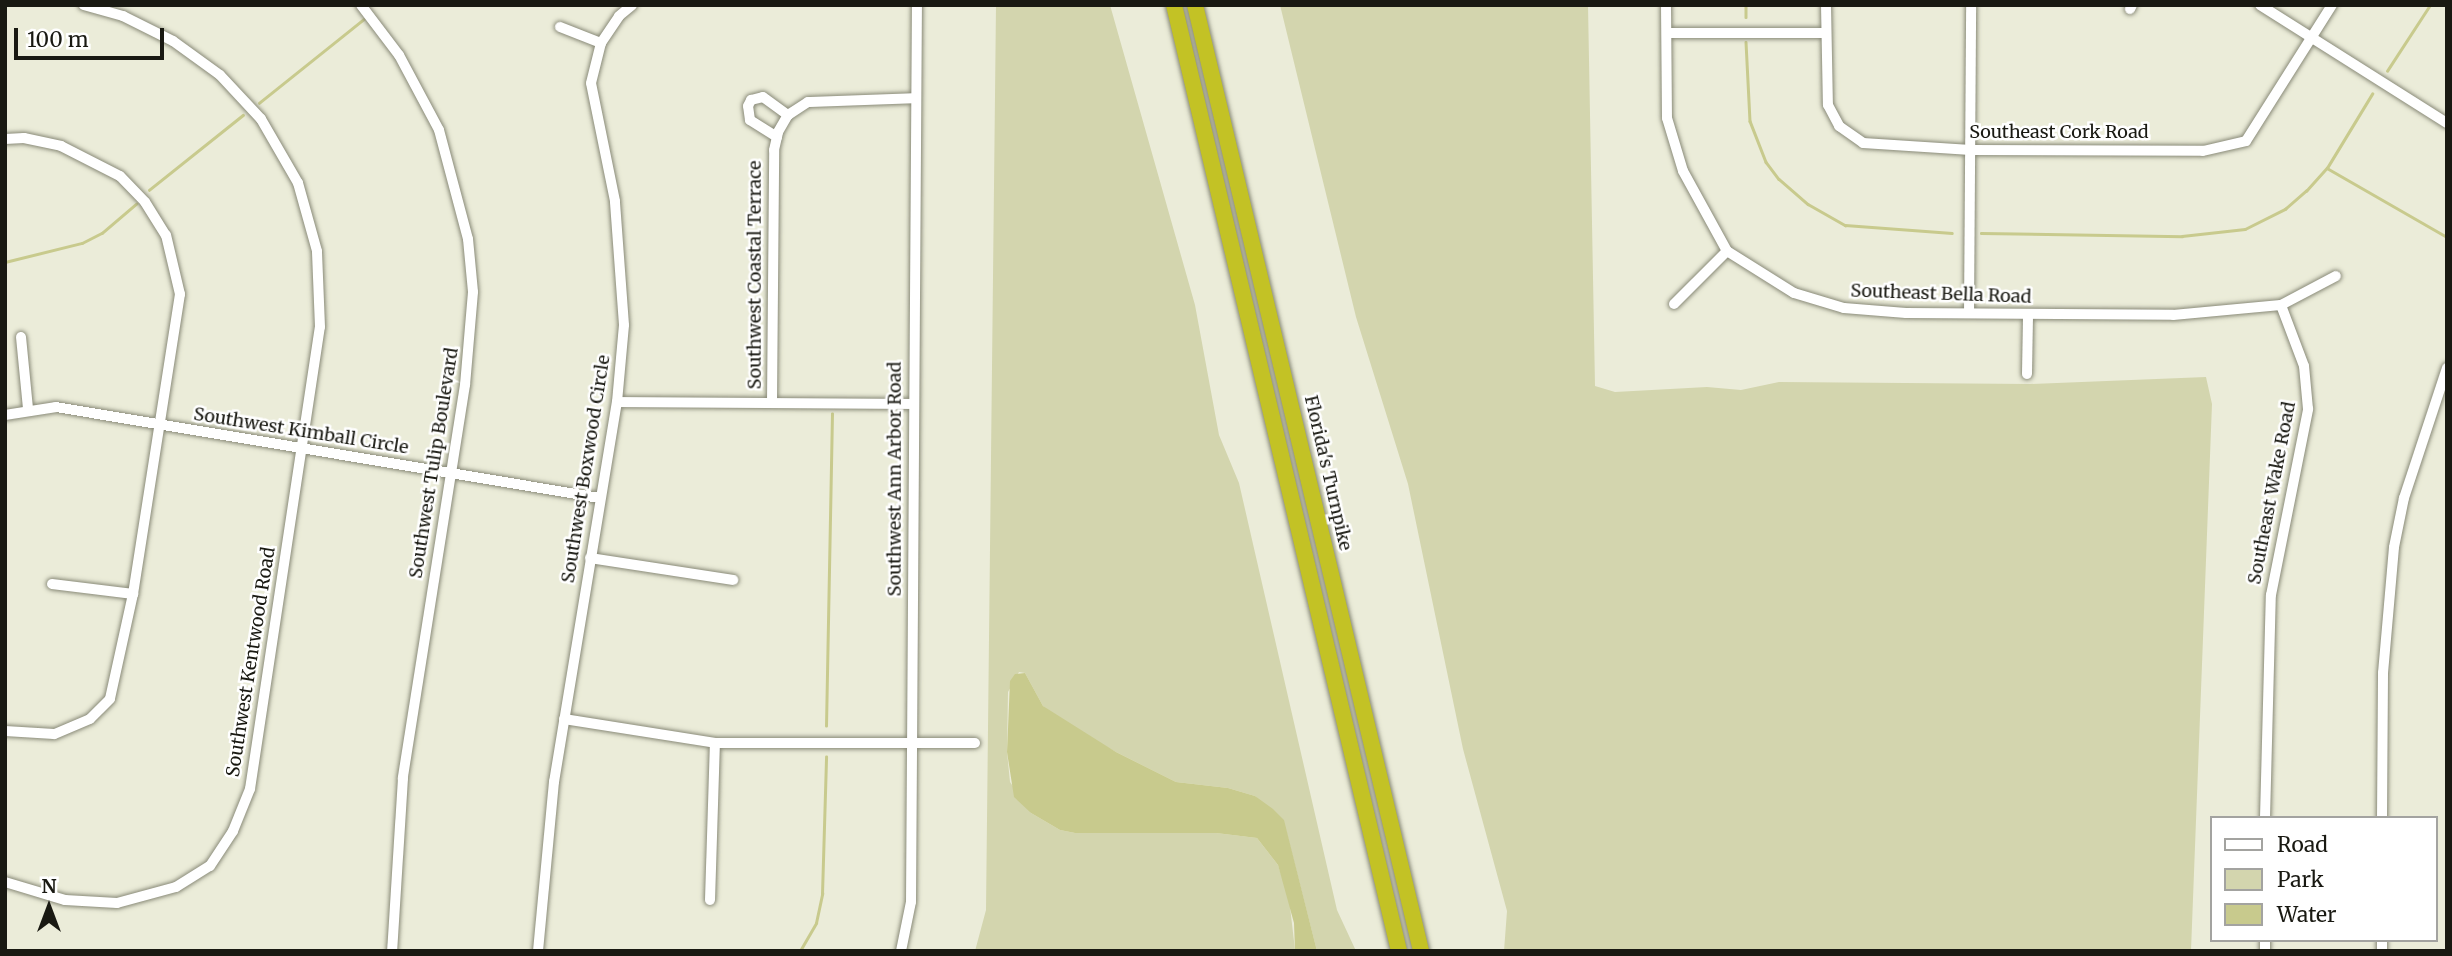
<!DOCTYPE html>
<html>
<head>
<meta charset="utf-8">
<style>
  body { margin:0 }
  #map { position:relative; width:2452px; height:956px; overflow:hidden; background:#ebecd9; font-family:Merriweather,serif }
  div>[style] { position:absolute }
  .green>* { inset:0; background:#d3d5ae }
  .water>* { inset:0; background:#c8ca8d }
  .stream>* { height:2.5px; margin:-1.25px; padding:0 1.25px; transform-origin:1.25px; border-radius:1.25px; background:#c8ca8d }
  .roads { filter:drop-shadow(0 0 2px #898a78) drop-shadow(0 0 2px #898a78) }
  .minor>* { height:10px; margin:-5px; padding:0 5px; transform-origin:5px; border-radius:5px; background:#fff }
  .highway>* { height:16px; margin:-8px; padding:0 8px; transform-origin:8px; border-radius:8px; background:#c3c225 }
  span { translate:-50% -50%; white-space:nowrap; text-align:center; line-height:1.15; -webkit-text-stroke:5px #fff; paint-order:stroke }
  .street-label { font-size:18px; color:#191912 }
  .frame { position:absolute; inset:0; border:7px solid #191912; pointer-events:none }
  .legend { position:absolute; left:2210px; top:816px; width:228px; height:126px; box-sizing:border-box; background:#fff; border:2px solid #a3a3a0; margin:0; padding:9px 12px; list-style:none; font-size:21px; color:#191912 }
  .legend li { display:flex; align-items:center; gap:14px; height:35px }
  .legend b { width:35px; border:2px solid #a3a3a0 }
  .north { position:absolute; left:14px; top:872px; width:70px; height:70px; -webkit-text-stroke:5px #fff; paint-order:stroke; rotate:0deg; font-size:19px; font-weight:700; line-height:28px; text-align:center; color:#191912 }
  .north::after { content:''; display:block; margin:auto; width:24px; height:32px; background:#191912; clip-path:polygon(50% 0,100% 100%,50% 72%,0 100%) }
  .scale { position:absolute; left:14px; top:28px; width:150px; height:32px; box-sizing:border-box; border:4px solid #191912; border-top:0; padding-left:9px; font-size:21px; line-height:24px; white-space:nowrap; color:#191912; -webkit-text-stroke:5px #fff; paint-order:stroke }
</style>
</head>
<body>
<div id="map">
  <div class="green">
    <i style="clip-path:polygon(996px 5px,1110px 5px,1195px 305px,1219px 435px,1239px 483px,1337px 910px,1356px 951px,1317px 951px,1286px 830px,1255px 796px,1228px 788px,1176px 782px,1116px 752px,1059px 720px,1043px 706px,1025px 673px,1019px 672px,1008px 692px,1007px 752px,1010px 782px,1031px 813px,1060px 830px,1075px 833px,1216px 833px,1257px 838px,1278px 865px,1289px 898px,1295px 950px,975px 951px,986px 910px)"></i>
    <i style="clip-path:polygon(1280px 5px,1588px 5px,1595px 386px,1615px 392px,1707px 387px,1741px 390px,1779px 382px,2030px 384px,2206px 377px,2212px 404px,2191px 951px,1504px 951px,1507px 911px,1463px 749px,1408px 484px,1356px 317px)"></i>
  </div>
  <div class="water">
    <i style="clip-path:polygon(1025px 673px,1043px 706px,1116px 752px,1176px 782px,1228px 788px,1255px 796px,1273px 809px,1284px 820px,1317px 951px,1295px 951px,1294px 923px,1278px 865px,1257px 838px,1216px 833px,1075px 833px,1060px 830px,1031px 813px,1014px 797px,1007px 752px,1010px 681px,1015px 674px)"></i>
  </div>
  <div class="stream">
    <i style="left:1746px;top:5px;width:12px;rotate:90deg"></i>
    <i style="left:1746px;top:42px;width:79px;rotate:87.1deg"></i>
    <i style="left:1750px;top:121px;width:44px;rotate:68.7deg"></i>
    <i style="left:1766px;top:162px;width:21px;rotate:53deg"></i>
    <i style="left:1779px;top:179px;width:38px;rotate:41deg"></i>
    <i style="left:1808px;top:204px;width:43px;rotate:29.6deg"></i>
    <i style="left:1845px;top:225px;width:107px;rotate:4.3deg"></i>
    <i style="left:2387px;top:71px;width:79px;rotate:-56.9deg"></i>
    <i style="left:259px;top:103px;width:134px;rotate:-38.7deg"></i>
    <i style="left:2327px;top:168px;width:138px;rotate:29.9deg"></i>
    <i style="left:149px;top:190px;width:120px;rotate:-38.6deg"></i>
    <i style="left:1981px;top:233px;width:201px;rotate:0.9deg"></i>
    <i style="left:2182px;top:236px;width:63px;rotate:-6.3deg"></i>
    <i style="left:2245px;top:229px;width:45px;rotate:-26.6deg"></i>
    <i style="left:2285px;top:209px;width:28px;rotate:-41deg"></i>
    <i style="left:2306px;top:191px;width:31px;rotate:-48deg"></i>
    <i style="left:2327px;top:168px;width:87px;rotate:-58.7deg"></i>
    <i style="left:5px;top:262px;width:79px;rotate:-13.9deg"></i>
    <i style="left:82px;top:243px;width:22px;rotate:-27deg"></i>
    <i style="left:102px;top:233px;width:45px;rotate:-40.5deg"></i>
    <i style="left:826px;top:726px;width:312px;rotate:-88.9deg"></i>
    <i style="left:800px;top:951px;width:32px;rotate:-60deg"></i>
    <i style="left:816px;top:923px;width:30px;rotate:-78deg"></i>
    <i style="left:822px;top:894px;width:137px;rotate:-88.3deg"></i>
  </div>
  <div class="roads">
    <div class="minor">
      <i style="left:361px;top:5px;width:63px;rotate:52.8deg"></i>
      <i style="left:399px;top:55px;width:85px;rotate:61.9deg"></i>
      <i style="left:439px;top:130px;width:113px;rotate:75.1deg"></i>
      <i style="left:468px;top:239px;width:53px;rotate:84.6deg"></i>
      <i style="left:473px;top:292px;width:93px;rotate:94.9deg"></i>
      <i style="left:465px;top:385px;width:398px;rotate:99deg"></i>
      <i style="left:403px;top:778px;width:173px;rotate:93.6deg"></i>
      <i style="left:1666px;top:5px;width:113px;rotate:89.5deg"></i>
      <i style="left:1667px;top:118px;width:55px;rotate:73.2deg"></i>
      <i style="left:1683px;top:171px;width:91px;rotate:61.2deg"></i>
      <i style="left:1727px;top:251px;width:79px;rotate:32.1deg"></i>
      <i style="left:1794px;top:293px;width:52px;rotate:16.7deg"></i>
      <i style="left:1844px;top:308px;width:62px;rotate:4.6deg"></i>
      <i style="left:1906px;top:313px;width:267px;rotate:0.4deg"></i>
      <i style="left:2173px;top:315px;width:108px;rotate:-5.3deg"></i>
      <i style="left:2281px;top:305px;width:62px;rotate:-27.8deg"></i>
      <i style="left:1826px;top:5px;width:100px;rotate:88.9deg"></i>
      <i style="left:1828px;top:105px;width:24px;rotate:62deg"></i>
      <i style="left:1839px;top:126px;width:29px;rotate:35deg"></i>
      <i style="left:1863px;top:143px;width:108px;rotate:3.7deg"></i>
      <i style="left:1971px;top:150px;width:232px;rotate:0.2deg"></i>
      <i style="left:2203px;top:151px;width:44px;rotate:-13.1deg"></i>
      <i style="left:2246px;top:141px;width:161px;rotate:-57.7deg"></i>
      <i style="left:2260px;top:5px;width:221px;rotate:32.3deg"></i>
      <i style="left:2130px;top:9px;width:4px;rotate:-63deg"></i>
      <i style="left:560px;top:27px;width:44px;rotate:21.3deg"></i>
      <i style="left:1667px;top:33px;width:158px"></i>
      <i style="left:777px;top:137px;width:32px;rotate:-148deg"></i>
      <i style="left:750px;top:120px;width:14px;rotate:-98deg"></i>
      <i style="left:748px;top:106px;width:7px;rotate:-63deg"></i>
      <i style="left:751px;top:100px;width:12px;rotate:-14deg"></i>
      <i style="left:763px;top:97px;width:31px;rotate:36deg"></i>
      <i style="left:5px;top:139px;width:19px;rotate:-3deg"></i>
      <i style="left:24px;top:138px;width:38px;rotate:12deg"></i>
      <i style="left:61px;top:146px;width:66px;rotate:27deg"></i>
      <i style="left:120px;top:176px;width:36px;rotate:46deg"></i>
      <i style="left:145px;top:202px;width:39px;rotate:58deg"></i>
      <i style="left:166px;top:235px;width:61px;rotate:76.7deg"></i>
      <i style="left:180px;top:294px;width:304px;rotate:98.9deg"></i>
      <i style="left:133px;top:594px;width:107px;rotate:102.4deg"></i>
      <i style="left:110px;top:699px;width:28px;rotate:135deg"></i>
      <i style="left:90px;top:719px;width:39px;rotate:157deg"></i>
      <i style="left:54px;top:734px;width:49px;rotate:-176.5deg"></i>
      <i style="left:1674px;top:304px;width:75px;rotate:-45deg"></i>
      <i style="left:1969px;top:313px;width:308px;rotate:-89.6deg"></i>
      <i style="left:21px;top:337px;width:72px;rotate:84.4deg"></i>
      <i style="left:2027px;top:374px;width:59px;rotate:-89deg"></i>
      <i style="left:617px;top:402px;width:295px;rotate:0.4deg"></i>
      <i style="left:772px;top:402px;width:252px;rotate:-89.5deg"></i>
      <i style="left:774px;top:150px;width:18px;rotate:-77deg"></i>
      <i style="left:778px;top:132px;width:20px;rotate:-60deg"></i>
      <i style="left:788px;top:115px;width:24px;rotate:-33deg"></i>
      <i style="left:808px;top:102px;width:107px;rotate:-2.1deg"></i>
      <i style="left:5px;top:415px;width:52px;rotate:-8.9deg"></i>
      <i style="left:56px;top:407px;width:552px;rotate:9.5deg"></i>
      <i style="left:590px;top:558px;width:145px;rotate:8.7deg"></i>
      <i style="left:52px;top:584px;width:82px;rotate:7deg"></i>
      <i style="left:564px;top:719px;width:153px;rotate:9deg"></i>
      <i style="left:715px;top:743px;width:260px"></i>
      <i style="left:2265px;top:818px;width:223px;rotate:-88.5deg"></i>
      <i style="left:2271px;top:595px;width:190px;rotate:-78.7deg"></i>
      <i style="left:2308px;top:409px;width:43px;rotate:-95.3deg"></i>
      <i style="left:2304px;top:366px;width:65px;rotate:-110.7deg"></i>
      <i style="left:2382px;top:818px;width:145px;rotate:-89.6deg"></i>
      <i style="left:2383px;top:673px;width:126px;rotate:-85deg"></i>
      <i style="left:2394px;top:547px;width:50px;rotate:-78.5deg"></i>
      <i style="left:2404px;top:498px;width:137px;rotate:-71.7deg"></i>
      <i style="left:5px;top:882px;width:63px;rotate:16.7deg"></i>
      <i style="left:65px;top:900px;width:52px;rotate:3.3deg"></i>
      <i style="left:117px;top:903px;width:61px;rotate:-15.2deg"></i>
      <i style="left:176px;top:887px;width:40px;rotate:-32deg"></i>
      <i style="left:210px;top:866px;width:42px;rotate:-56.7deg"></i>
      <i style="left:233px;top:831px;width:45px;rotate:-68deg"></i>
      <i style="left:250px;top:789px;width:467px;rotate:-81.4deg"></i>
      <i style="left:320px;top:327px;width:76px;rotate:-92.3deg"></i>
      <i style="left:317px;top:251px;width:71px;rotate:-105.6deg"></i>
      <i style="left:298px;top:183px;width:74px;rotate:-120deg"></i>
      <i style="left:261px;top:119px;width:60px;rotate:-133deg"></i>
      <i style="left:220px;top:75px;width:58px;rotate:-144.1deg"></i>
      <i style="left:173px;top:41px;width:56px;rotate:-153.4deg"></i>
      <i style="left:123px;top:16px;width:41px;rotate:-164.2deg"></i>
      <i style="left:710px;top:900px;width:157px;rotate:-88.2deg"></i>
      <i style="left:2265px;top:940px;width:11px;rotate:90deg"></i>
      <i style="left:2382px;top:940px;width:11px;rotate:90deg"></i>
      <i style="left:538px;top:951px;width:170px;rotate:-84.6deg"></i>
      <i style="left:554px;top:782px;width:385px;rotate:-80.6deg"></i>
      <i style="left:617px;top:402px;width:77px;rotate:-84.8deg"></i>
      <i style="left:624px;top:325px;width:124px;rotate:-94.2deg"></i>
      <i style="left:615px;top:201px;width:120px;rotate:-101.5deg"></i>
      <i style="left:591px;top:83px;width:41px;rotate:-76deg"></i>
      <i style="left:601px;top:43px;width:32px;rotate:-56deg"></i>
      <i style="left:619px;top:16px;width:17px;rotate:-40deg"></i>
      <i style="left:901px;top:951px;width:50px;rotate:-78.5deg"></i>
      <i style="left:911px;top:902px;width:897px;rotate:-89.62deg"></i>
    </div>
    <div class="highway">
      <i style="left:1174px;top:5px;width:972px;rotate:76.62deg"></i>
      <i style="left:1195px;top:5px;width:973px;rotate:76.56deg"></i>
    </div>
  </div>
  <div class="street-label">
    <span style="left:2059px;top:132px">Southeast Cork Road</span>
    <span style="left:755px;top:275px;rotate:-90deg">Southwest Coastal Terrace</span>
    <span style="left:1941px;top:294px;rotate:2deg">Southeast Bella Road</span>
    <span style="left:301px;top:431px;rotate:9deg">Southwest Kimball Circle</span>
    <span style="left:434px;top:463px;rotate:-81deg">Southwest Tulip Boulevard</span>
    <span style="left:586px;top:469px;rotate:-81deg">Southwest Boxwood Circle</span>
    <span style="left:1328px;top:473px;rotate:77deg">Florida's Turnpike</span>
    <span style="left:895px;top:479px;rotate:-90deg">Southwest Ann Arbor Road</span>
    <span style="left:2272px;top:493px;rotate:-79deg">Southeast Wake Road</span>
    <span style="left:251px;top:662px;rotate:-81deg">Southwest Kentwood Road</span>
  </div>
  <div class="frame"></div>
  <ul class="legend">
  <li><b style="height:9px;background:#fff"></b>Road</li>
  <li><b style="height:19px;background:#d3d5ae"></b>Park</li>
  <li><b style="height:19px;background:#c8ca8d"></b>Water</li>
  </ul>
  <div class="north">N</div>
  <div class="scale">100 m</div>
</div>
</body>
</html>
